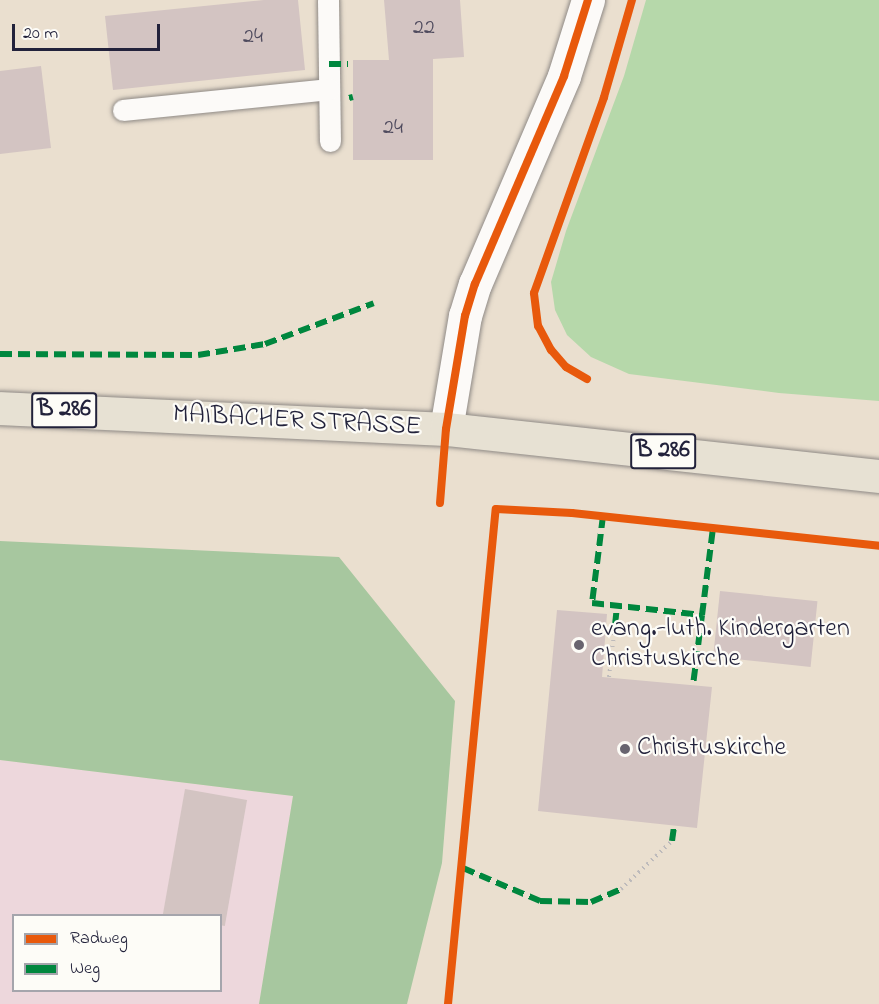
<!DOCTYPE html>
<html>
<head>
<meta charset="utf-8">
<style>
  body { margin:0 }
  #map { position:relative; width:879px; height:1004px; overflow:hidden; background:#eadfcf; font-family:"Indie Flower",sans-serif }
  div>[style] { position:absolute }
  .built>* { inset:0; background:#edd7dc }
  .green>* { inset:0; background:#b6d8aa }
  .forest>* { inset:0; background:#a7c79f }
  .building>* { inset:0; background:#d3c4c2; transform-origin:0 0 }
  .path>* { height:4px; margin-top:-2px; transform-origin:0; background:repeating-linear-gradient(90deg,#bdbabb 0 1.5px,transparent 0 6px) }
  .roads { filter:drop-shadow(0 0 2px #8f8a86) drop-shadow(0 0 2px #8f8a86) }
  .service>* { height:21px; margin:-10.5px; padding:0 10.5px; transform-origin:10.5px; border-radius:10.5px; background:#fcfaf8 }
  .minor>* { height:33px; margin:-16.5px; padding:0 16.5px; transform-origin:16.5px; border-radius:16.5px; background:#fcfaf8 }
  .primary>* { height:33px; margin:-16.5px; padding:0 16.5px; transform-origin:16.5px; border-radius:16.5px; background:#e7e1d3 }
  .quiet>* { height:6px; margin-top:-3px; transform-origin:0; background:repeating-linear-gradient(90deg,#00873e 0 12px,transparent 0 18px) }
  .cycleway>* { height:8px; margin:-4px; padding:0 4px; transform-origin:4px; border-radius:4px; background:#e8590c }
  .dots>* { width:16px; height:16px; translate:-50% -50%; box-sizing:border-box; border:3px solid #fdfcf7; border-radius:50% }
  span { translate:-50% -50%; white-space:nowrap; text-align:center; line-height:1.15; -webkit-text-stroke:4.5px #fdfcf7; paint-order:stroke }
  .number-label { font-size:22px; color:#4e4a5d }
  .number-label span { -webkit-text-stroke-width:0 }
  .shield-label span { padding:2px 4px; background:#fdfcf7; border:2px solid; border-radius:4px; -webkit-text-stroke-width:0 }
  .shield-label { font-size:24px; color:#22223b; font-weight:700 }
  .street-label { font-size:26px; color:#22223b }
  .poi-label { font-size:26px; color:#22223b }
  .left { translate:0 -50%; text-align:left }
  .legend { position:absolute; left:12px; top:914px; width:210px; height:78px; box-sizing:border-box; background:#fdfcf7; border:2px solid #a5a5ac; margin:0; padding:8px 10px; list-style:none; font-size:18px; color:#22223b }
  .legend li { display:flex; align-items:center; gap:12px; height:30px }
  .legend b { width:30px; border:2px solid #a5a5ac }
  .scale { position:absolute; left:12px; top:24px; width:148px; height:27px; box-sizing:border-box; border:3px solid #22223b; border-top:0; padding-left:8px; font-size:18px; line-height:21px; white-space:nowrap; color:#22223b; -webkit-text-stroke:4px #fdfcf7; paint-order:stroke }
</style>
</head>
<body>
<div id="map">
  <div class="built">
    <i style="clip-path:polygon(evenodd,0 760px,293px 796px,259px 1004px,0 1004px,0 760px,14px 916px,220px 916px,220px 990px,14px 990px,14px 916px)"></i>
  </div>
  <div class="green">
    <i style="clip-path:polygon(646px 0,879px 0,879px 401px,779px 393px,629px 374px,591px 357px,567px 335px,555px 310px,551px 282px,566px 231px,624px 76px)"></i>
  </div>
  <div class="forest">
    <i style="clip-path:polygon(0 541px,339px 557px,455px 701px,442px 863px,407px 1004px,259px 1004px,293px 796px,0 760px)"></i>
  </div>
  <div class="building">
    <i style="clip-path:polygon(264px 0,298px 0,305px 70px,113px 90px,105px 16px)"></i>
    <i style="clip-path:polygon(384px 0,460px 0,464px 57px,433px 59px,433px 160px,353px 160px,353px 60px,389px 60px)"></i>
    <i style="clip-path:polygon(41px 66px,51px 148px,0 154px,0 71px)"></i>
    <i style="left:720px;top:591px;width:98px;height:66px;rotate:6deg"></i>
    <i style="clip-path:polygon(557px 610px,607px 614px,602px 677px,712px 687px,697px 828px,538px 811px)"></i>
    <i style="left:185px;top:789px;width:63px;height:128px;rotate:10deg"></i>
  </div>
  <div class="path">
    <i style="left:609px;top:677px;width:52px;rotate:-83.4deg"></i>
    <i style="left:621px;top:889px;width:70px;rotate:-43.3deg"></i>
  </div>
  <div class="roads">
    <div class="service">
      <i style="left:328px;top:0;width:141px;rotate:89.2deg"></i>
      <i style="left:123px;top:110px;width:207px;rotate:-5.8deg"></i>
    </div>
    <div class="minor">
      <i style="left:446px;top:429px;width:115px;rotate:-80.5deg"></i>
      <i style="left:465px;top:316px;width:34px;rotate:-73deg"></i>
      <i style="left:475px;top:284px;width:226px;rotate:-66.8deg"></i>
      <i style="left:564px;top:76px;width:80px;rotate:-72.5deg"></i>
    </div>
    <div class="primary">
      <i style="left:0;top:408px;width:446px;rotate:2.7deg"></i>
      <i style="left:446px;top:429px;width:436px;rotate:6.2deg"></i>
    </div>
  </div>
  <div class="quiet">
    <i style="left:329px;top:64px;width:19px"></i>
    <i style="left:349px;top:98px;width:4px;rotate:-14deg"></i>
    <i style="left:0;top:354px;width:198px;rotate:0.3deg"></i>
    <i style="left:198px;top:355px;width:68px;rotate:-9.3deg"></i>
    <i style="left:265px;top:344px;width:116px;rotate:-20.6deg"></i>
    <i style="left:603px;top:516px;width:88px;rotate:97.2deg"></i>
    <i style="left:592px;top:603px;width:111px;rotate:6.2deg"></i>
    <i style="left:702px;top:615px;width:71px;rotate:97.3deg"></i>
    <i style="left:702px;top:615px;width:88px;rotate:-82.8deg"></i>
    <i style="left:615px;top:625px;width:19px;rotate:-84deg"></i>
    <i style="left:672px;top:841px;width:15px;rotate:-82deg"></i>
    <i style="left:463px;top:868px;width:84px;rotate:23.2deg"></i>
    <i style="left:540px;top:901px;width:51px;rotate:1.1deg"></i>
    <i style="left:591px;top:902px;width:33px;rotate:-23deg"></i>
  </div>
  <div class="cycleway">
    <i style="left:587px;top:379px;width:24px;rotate:-150deg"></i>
    <i style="left:566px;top:367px;width:23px;rotate:-131deg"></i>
    <i style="left:551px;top:350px;width:27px;rotate:-118deg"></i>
    <i style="left:538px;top:326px;width:33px;rotate:-97deg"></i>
    <i style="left:534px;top:293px;width:208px;rotate:-70.3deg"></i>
    <i style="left:604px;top:97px;width:101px;rotate:-73.9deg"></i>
    <i style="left:440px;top:503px;width:74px;rotate:-85.4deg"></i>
    <i style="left:446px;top:429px;width:115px;rotate:-80.5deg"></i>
    <i style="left:465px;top:316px;width:34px;rotate:-73deg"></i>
    <i style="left:475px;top:284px;width:226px;rotate:-66.8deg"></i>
    <i style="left:564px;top:76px;width:80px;rotate:-72.5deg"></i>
    <i style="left:448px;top:1004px;width:497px;rotate:-84.5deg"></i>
    <i style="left:496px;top:509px;width:76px;rotate:3deg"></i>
    <i style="left:572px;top:513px;width:309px;rotate:6.1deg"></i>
  </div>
  <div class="dots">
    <i style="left:579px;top:645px;background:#68646f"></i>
    <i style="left:625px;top:749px;background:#68646f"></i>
  </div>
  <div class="number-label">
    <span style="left:424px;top:29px">22</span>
    <span style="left:253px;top:38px">24</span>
    <span style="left:393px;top:129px">24</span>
  </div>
  <div class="shield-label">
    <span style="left:64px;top:410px">B 286</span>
    <span style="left:663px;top:451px">B 286</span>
  </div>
  <div class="street-label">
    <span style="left:297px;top:422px;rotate:3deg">MAIBACHER STRASSE</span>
  </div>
  <div class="poi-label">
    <span class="left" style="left:591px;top:645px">evang.-luth. Kindergarten<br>Christuskirche</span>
    <span class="left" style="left:637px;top:749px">Christuskirche</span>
  </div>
  <ul class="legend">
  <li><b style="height:8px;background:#e8590c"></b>Radweg</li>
  <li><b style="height:8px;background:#00873e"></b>Weg</li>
  </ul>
  <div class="scale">20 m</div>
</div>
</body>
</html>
